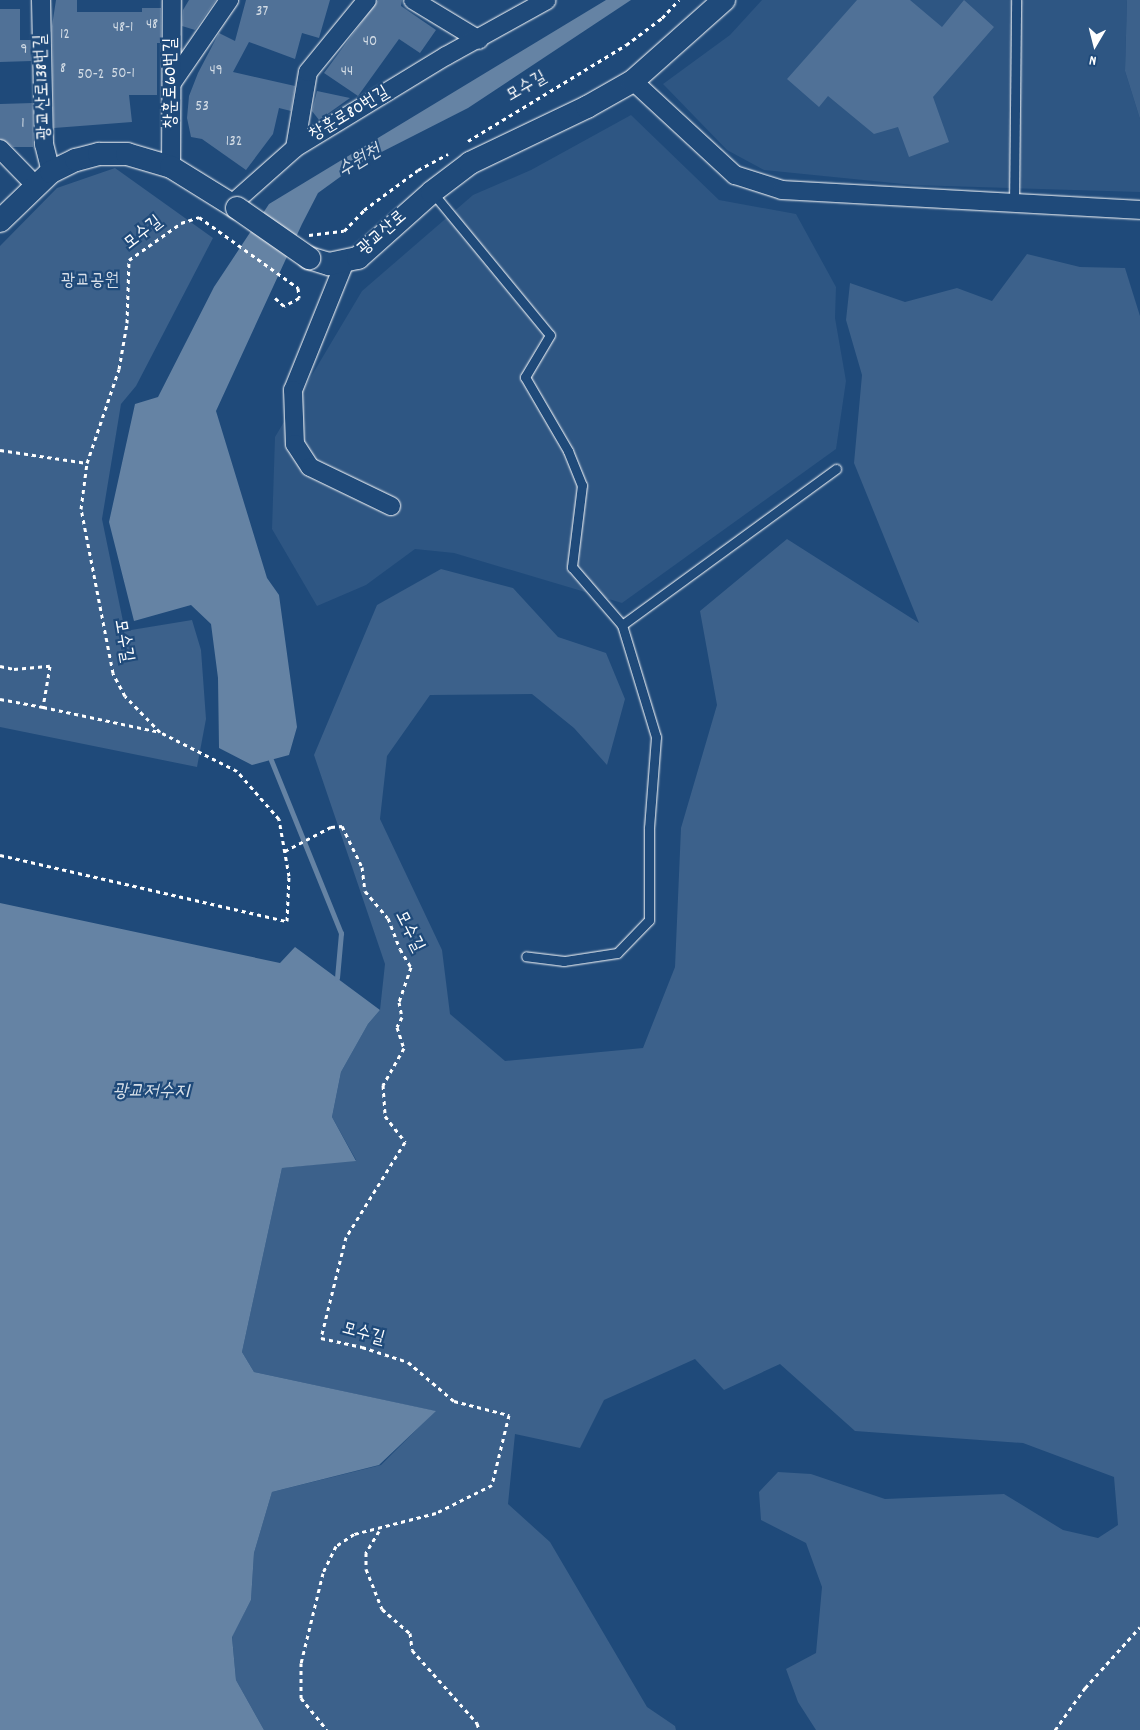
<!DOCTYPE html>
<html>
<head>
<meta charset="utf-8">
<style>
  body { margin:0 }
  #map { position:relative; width:1140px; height:1730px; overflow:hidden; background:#1f4a7a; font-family:Dekko,"Poor Story",sans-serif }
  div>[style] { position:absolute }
  .built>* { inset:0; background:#2e5683 }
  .green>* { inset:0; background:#3c618b }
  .water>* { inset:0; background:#6583a4 }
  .stream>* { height:5px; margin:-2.5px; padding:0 2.5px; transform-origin:2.5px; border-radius:2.5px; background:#6583a4 }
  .building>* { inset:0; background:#507197 }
  .path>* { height:3px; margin-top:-1.5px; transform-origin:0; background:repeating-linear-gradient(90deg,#fff 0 4px,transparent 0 8px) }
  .roads { filter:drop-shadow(0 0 1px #fff) drop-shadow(0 0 1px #fff) }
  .service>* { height:9px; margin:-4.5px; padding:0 4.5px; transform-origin:4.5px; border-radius:4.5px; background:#1f4a7a }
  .minor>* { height:18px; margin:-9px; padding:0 9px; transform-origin:9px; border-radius:9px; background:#1f4a7a }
  .tertiary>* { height:22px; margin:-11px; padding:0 11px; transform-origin:11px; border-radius:11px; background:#1f4a7a }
  .bridges { filter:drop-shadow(0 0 1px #fff) drop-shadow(0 0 1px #fff) }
  .tertiary-bridge>* { height:22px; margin:-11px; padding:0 11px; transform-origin:11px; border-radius:11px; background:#1f4a7a }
  span { translate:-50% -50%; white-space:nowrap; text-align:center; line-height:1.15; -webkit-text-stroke:4.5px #1f4a7a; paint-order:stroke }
  .number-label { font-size:15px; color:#d3dce5 }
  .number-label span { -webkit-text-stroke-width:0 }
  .street-label { font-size:18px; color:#fff }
  .park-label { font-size:18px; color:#d8dfe8 }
  .water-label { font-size:19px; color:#d8e0e8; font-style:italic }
  .north { position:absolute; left:1070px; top:20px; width:50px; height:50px; -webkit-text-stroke:4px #1f4a7a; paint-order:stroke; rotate:188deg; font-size:14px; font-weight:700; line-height:20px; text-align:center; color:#fff }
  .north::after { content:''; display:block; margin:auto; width:18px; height:22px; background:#fff; clip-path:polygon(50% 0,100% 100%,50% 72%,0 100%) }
</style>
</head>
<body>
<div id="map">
  <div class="built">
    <i style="clip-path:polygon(762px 0,1127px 0,1125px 71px,1140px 119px,1140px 192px,913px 185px,764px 170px,727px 150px,663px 84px,730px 35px)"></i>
    <i style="clip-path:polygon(631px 115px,719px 200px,796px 214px,836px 287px,835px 318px,846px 381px,836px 449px,622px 603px,454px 553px,415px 549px,366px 585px,317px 606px,272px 529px,275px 437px,362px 291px,473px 195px,531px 170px)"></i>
  </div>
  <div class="green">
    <i style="clip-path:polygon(1127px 0,1140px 0,1140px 119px,1125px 71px)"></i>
    <i style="clip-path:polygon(115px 168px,213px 238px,136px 386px,121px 404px,102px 519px,125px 631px,192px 620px,201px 650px,206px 719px,197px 767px,0 727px,0 246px,57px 188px)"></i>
    <i style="clip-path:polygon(1027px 254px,1080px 267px,1125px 268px,1140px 316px,1140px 1730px,816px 1730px,798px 1702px,786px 1669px,816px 1653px,822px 1587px,806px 1543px,761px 1520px,759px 1492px,778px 1472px,811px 1474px,885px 1499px,1004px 1494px,1063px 1530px,1098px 1538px,1118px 1525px,1114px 1477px,1023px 1443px,855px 1431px,780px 1364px,724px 1390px,695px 1359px,604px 1400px,580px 1448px,515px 1434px,508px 1504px,550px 1542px,647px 1707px,675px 1726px,676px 1730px,264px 1730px,236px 1680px,232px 1636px,251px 1600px,254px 1553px,272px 1492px,381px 1465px,435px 1411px,254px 1372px,242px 1352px,282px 1168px,356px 1160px,332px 1117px,341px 1072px,368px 1024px,380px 1010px,385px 964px,314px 755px,377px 605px,441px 569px,513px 588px,558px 637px,606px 653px,625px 699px,607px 765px,574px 728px,532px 694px,430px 695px,387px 756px,380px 819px,442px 950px,450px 1014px,505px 1061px,643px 1048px,675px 967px,681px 828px,717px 705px,700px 611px,787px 539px,919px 623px,854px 463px,862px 375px,846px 320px,850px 283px,905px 302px,957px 288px,992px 301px)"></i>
  </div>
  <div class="water">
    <i style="clip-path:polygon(606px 0,631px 0,468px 108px,358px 164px,318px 193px,302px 224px,216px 411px,267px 578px,279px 595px,297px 727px,289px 755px,252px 765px,219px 748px,218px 678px,211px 624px,191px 605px,134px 621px,109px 522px,135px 404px,158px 397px,214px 287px,269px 204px)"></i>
    <i style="clip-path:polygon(0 903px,280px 963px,295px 947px,380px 1010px,368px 1024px,341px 1072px,332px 1117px,356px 1161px,282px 1168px,242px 1352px,254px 1372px,436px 1411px,379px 1465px,272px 1492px,254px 1553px,251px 1600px,232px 1637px,236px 1680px,264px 1730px,0 1730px)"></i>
  </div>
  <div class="stream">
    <i style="left:271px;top:760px;width:187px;rotate:68deg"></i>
    <i style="left:341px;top:933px;width:45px;rotate:95.1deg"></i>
  </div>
  <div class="building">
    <i style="clip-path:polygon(56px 0,77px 0,77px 12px,142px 12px,142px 8px,161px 8px,161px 43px,157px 43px,157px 95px,129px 95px,132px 122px,54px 128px,52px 26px)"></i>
    <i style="clip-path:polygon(189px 0,216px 0,195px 30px,182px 26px,183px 10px)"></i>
    <i style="clip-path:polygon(246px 0,330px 0,319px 38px,302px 33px,295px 59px,249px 42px,233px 72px,295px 86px,291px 111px,279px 108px,273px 134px,246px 170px,202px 139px,191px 137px,187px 118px,189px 96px,198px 73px,219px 33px,235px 41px)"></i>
    <i style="clip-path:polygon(378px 0,402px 0,401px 6px,436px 30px,420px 53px,399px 39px,358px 96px,324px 73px)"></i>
    <i style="clip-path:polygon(857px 0,910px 0,942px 27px,964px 0,994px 27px,933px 97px,949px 142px,909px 157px,898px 127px,874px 134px,828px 96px,819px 107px,787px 79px)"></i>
    <i style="clip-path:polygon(0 9px,20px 9px,20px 40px,31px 40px,32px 61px,0 62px)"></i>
    <i style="clip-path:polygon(317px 91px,350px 98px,319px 120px,312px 111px)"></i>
    <i style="clip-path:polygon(33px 103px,33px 147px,13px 147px,0 139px,0 104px)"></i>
  </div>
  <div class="path">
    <i style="left:468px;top:141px;width:185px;rotate:-31.3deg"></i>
    <i style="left:626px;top:45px;width:45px;rotate:-36.9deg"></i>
    <i style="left:662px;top:18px;width:25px;rotate:-47deg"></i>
    <i style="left:309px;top:235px;width:35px;rotate:-7deg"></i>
    <i style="left:344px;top:231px;width:29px;rotate:-46deg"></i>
    <i style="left:364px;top:210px;width:67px;rotate:-36.5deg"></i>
    <i style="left:418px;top:170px;width:34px;rotate:-28deg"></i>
    <i style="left:0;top:450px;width:88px;rotate:8.5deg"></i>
    <i style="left:0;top:666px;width:14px;rotate:12deg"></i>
    <i style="left:14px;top:669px;width:36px;rotate:-5deg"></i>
    <i style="left:50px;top:666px;width:42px;rotate:99.7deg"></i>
    <i style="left:43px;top:707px;width:120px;rotate:12.1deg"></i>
    <i style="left:0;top:699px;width:44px;rotate:10.5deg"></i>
    <i style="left:285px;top:851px;width:52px;rotate:-27.6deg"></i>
    <i style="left:331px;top:827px;width:11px;rotate:-5deg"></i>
    <i style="left:342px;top:826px;width:46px;rotate:64deg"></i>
    <i style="left:362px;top:867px;width:24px;rotate:83deg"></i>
    <i style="left:365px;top:891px;width:35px;rotate:50deg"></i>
    <i style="left:388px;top:918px;width:33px;rotate:69deg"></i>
    <i style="left:400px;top:949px;width:21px;rotate:59deg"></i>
    <i style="left:411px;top:967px;width:37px;rotate:109deg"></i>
    <i style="left:399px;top:1002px;width:15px;rotate:79deg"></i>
    <i style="left:402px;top:1017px;width:11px;rotate:117deg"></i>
    <i style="left:397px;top:1027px;width:22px;rotate:72deg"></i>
    <i style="left:404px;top:1048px;width:43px;rotate:119.6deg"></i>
    <i style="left:383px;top:1085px;width:31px;rotate:86deg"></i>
    <i style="left:385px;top:1116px;width:33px;rotate:52deg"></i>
    <i style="left:405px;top:1142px;width:112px;rotate:121.8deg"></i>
    <i style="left:346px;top:1237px;width:104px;rotate:103.9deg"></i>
    <i style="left:321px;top:1338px;width:42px;rotate:12.4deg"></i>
    <i style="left:362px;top:1347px;width:48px;rotate:18.1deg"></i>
    <i style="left:408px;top:1362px;width:60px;rotate:40.3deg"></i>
    <i style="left:454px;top:1401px;width:57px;rotate:14.3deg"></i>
    <i style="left:509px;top:1415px;width:72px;rotate:103.7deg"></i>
    <i style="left:492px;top:1485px;width:63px;rotate:153.4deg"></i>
    <i style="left:436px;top:1513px;width:85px;rotate:165.6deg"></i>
    <i style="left:354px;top:1534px;width:22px;rotate:146deg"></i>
    <i style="left:336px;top:1546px;width:30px;rotate:116deg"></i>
    <i style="left:323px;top:1573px;width:93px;rotate:103.7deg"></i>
    <i style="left:301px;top:1663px;width:35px;rotate:90deg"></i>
    <i style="left:301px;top:1698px;width:41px;rotate:50.9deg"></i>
    <i style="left:0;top:855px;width:294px;rotate:13deg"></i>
    <i style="left:287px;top:921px;width:45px;rotate:-87.5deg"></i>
    <i style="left:289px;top:876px;width:58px;rotate:-100deg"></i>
    <i style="left:279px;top:819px;width:64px;rotate:-131.2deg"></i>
    <i style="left:237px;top:771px;width:86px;rotate:-153.1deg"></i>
    <i style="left:160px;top:732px;width:50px;rotate:-134.2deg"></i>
    <i style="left:125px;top:696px;width:26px;rotate:-118deg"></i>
    <i style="left:113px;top:673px;width:167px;rotate:-101deg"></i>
    <i style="left:81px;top:509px;width:46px;rotate:-82.6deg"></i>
    <i style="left:87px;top:463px;width:99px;rotate:-71.2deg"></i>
    <i style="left:119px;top:369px;width:47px;rotate:-80.1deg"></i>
    <i style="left:127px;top:323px;width:63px;rotate:-88.2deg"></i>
    <i style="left:129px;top:260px;width:64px;rotate:-35.4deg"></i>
    <i style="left:181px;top:223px;width:19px;rotate:-18deg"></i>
    <i style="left:199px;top:217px;width:122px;rotate:35.6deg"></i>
    <i style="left:298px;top:288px;width:10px;rotate:84deg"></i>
    <i style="left:299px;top:298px;width:17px;rotate:152deg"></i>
    <i style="left:284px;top:306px;width:12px;rotate:-138deg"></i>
    <i style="left:379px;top:1531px;width:26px;rotate:121deg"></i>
    <i style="left:366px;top:1553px;width:16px;rotate:90deg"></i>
    <i style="left:366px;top:1569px;width:43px;rotate:68.2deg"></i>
    <i style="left:382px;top:1609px;width:37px;rotate:41deg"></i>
    <i style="left:410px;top:1633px;width:17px;rotate:83deg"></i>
    <i style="left:412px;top:1650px;width:98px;rotate:48.3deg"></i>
    <i style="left:477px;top:1723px;width:7px;rotate:74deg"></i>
    <i style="left:1055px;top:1730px;width:52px;rotate:-54.5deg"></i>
    <i style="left:1085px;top:1688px;width:82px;rotate:-48deg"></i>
  </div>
  <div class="roads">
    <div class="service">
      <i style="left:432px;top:192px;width:185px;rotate:50.5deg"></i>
      <i style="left:550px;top:335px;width:49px;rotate:120.8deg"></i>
      <i style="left:525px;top:377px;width:86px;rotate:59.8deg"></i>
      <i style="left:568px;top:451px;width:37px;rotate:68deg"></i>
      <i style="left:582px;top:485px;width:83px;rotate:97deg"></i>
      <i style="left:572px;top:567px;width:77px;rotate:49.2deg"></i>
      <i style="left:622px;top:625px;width:117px;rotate:73.1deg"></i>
      <i style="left:656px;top:737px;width:91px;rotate:94.4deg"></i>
      <i style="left:649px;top:828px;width:92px;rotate:90deg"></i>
      <i style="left:649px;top:920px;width:46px;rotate:134.1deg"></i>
      <i style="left:617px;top:953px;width:54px;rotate:171.4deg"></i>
      <i style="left:564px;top:961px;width:38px;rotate:-173deg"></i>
      <i style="left:1014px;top:205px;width:205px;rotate:-89.4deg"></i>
      <i style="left:622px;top:625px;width:265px;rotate:-36.1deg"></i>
    </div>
    <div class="minor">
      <i style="left:41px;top:0;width:144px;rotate:88.8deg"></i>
      <i style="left:44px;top:144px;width:29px;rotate:76deg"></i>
      <i style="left:413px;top:0;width:77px;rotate:31.2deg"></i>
      <i style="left:633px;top:81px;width:139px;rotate:42.7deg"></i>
      <i style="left:735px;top:175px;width:49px;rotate:17.7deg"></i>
      <i style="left:782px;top:190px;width:359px;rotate:3.2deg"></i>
      <i style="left:172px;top:83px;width:101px;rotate:-55.5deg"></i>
      <i style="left:295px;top:148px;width:77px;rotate:-80.3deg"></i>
      <i style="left:308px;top:72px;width:93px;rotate:-50.7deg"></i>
      <i style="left:0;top:149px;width:50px;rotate:45.8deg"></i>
      <i style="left:171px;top:167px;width:167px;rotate:-89.7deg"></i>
      <i style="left:232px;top:204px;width:84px;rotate:-41.6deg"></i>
      <i style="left:295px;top:148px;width:177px;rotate:-31.4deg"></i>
      <i style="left:446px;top:56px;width:115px;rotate:-29deg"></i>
      <i style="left:344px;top:264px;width:136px;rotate:112deg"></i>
      <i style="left:293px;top:390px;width:54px;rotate:87.9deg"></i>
      <i style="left:295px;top:444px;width:27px;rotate:57deg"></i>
      <i style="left:310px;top:467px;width:90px;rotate:25.7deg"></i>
    </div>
    <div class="tertiary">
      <i style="left:0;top:221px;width:71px;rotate:-43.9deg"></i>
      <i style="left:51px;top:172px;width:28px;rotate:-26deg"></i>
      <i style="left:76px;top:160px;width:24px;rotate:-15deg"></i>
      <i style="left:99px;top:154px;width:28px"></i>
      <i style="left:127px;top:154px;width:46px;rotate:16.5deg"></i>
      <i style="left:171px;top:167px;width:78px;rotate:31.8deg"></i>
      <i style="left:309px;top:258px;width:21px;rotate:17deg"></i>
      <i style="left:329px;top:264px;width:30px;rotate:-12deg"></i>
      <i style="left:358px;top:258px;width:99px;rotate:-41.7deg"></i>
      <i style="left:432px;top:192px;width:48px;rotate:-37.3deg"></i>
      <i style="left:470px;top:163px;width:130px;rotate:-25.6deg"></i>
      <i style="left:587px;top:107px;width:53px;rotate:-29.5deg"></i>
      <i style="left:633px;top:81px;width:122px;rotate:-41.7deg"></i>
    </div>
  </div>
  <div class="bridges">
    <div class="tertiary-bridge">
      <i style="left:237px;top:208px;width:88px;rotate:34.8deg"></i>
    </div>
  </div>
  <div class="number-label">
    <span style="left:262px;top:13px">37</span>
    <span style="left:152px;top:26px">48</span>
    <span style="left:123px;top:29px">48-1</span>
    <span style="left:65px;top:36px">12</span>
    <span style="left:370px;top:43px">40</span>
    <span style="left:24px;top:51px">9</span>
    <span style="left:63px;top:70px">8</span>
    <span style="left:216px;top:72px">49</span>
    <span style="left:347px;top:73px">44</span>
    <span style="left:123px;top:75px">50-1</span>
    <span style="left:91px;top:76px">50-2</span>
    <span style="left:202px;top:108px">53</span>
    <span style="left:23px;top:125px">1</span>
    <span style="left:234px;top:143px">132</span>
  </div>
  <div class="street-label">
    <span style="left:172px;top:83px;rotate:-90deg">창훈로60번길</span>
    <span style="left:44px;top:87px;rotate:-92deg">광교산로138번길</span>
    <span style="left:527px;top:88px;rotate:-30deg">모수길</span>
    <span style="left:350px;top:115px;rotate:-31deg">창훈로80번길</span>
    <span style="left:144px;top:234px;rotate:-38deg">모수길</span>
    <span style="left:383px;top:234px;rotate:-41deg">광교산로</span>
    <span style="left:122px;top:641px;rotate:80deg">모수길</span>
    <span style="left:408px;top:932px;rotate:63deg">모수길</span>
    <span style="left:363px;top:1335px;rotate:15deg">모수길</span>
  </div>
  <div class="park-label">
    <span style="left:90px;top:282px">광교공원</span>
  </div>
  <div class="water-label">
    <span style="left:360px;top:162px;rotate:-31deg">수원천</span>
    <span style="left:151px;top:1093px">광교저수지</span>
  </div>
  <div class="north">N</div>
</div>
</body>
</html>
